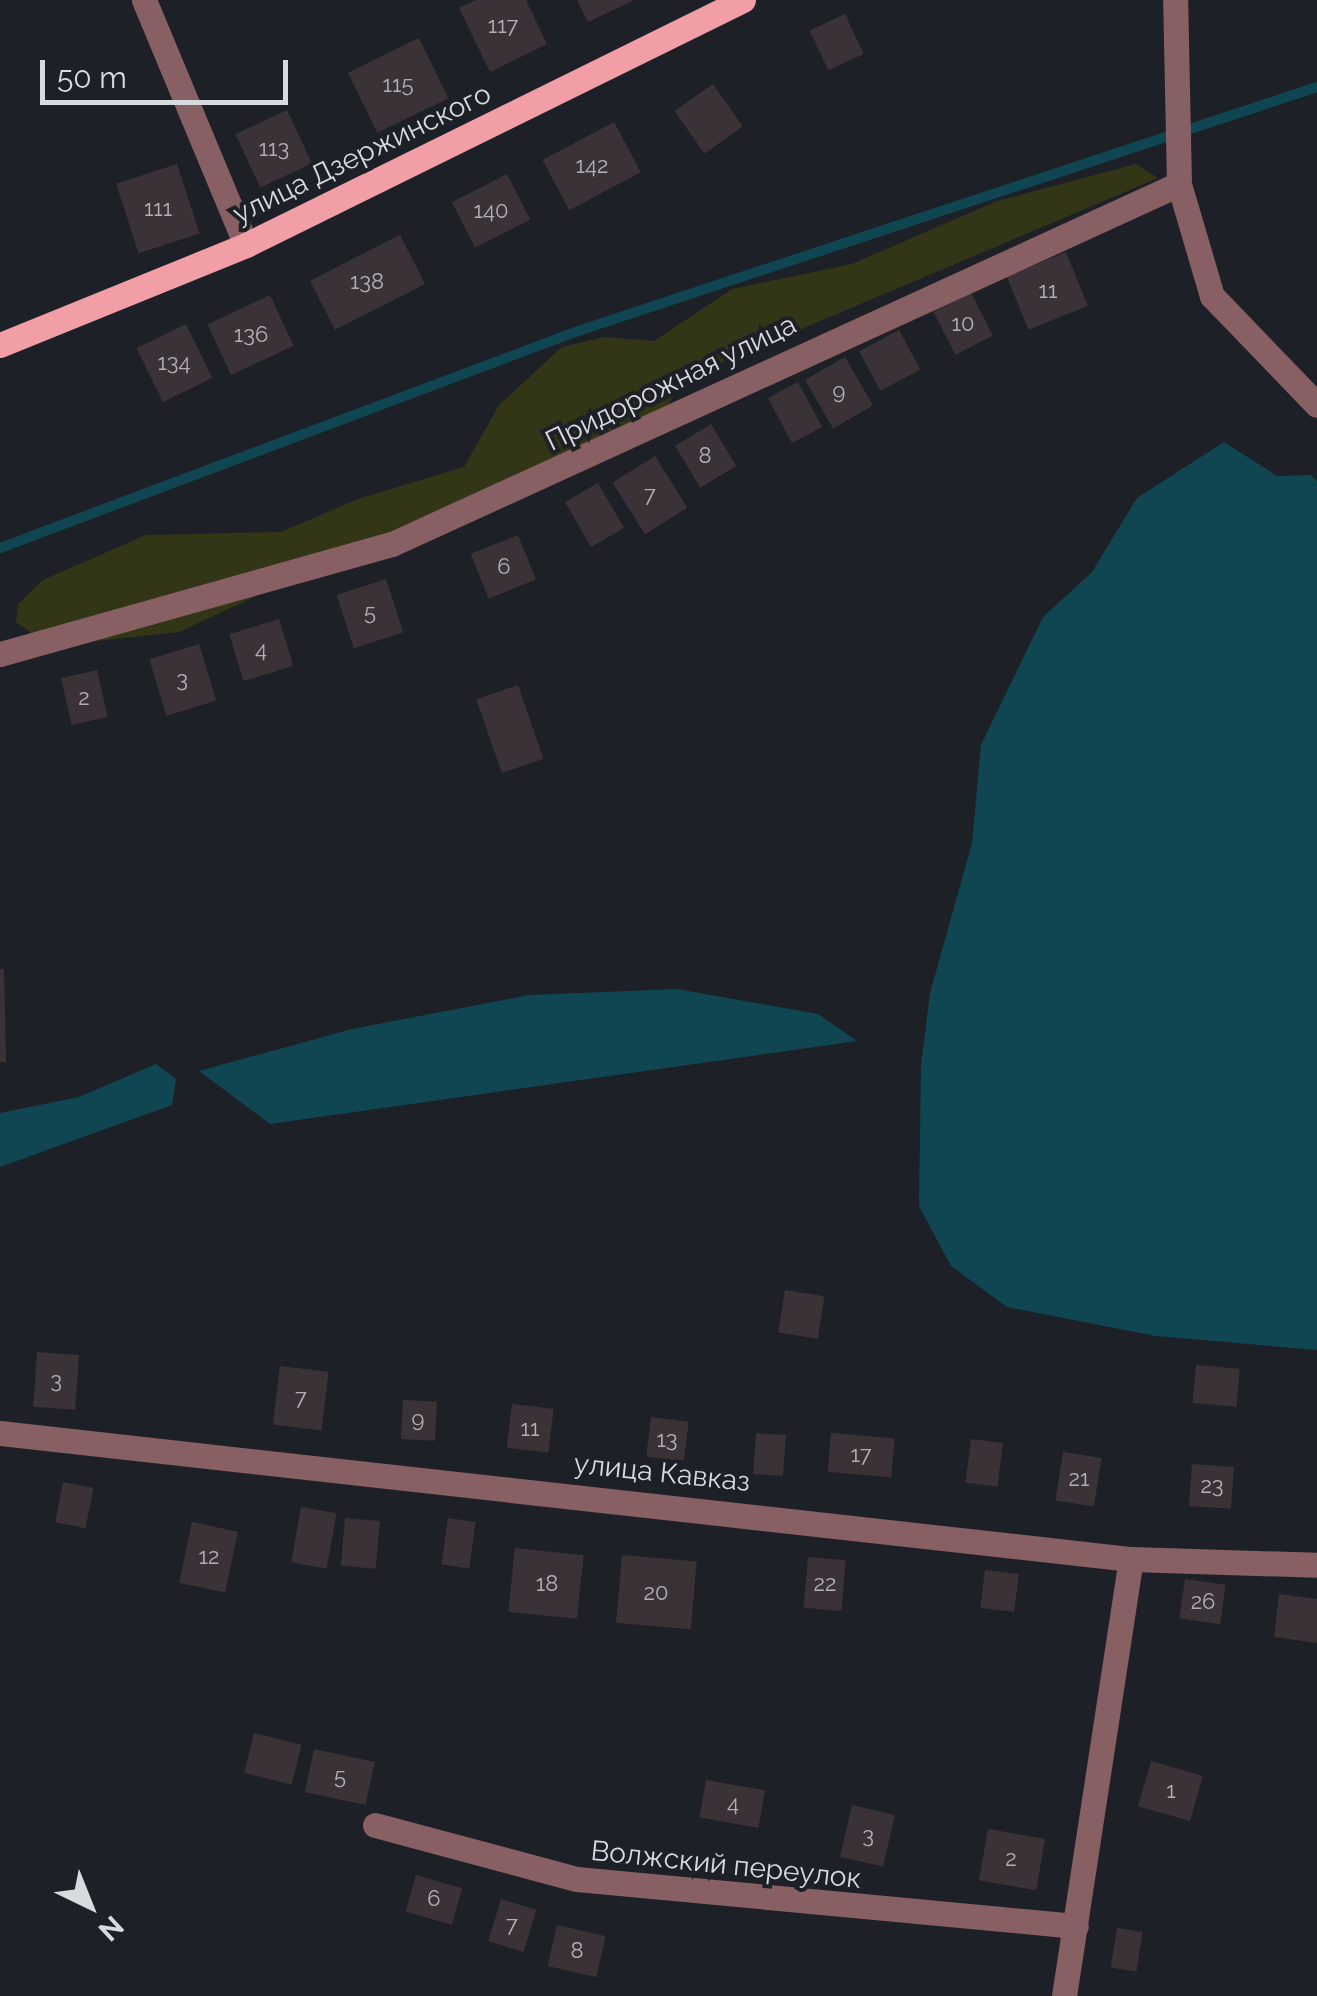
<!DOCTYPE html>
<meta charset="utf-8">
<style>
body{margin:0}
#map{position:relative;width:1317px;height:1996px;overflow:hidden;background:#1d2127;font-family:Raleway,sans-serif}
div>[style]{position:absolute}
.green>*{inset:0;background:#333517}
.water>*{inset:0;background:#0f4651}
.stream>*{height:10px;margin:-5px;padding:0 5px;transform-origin:5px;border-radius:5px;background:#0f4651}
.building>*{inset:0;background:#3b3237;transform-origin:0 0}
.minor>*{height:25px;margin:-12.5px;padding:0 12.5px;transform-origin:12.5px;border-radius:12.5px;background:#885f63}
.major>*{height:25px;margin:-12.5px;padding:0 12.5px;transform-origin:12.5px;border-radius:12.5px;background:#f19ea7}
span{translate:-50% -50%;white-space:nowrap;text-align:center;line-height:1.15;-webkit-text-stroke:8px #1d2127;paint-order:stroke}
.number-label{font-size:22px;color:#b0b0b5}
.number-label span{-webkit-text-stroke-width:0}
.street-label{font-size:28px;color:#d7dadf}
.north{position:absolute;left:40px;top:1856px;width:100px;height:100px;-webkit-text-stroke:8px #1d2127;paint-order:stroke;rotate:137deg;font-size:28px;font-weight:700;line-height:40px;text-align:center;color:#d7dadf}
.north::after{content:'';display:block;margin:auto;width:35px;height:45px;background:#d7dadf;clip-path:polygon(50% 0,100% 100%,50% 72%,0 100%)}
.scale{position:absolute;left:40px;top:60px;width:248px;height:45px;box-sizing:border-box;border:5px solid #d7dadf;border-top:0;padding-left:12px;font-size:30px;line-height:35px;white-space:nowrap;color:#d7dadf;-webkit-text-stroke:8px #1d2127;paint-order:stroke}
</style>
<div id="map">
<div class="green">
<div style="clip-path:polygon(1136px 164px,1158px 178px,681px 380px,654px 435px,384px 537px,179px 632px,70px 644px,41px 640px,16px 622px,18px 604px,43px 580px,146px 535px,281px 532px,358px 499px,464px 467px,499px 405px,562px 347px,604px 337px,654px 341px,732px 289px,852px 264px,997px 201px)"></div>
</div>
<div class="water">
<div style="clip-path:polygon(1224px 442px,1277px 476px,1311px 475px,1317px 481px,1317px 1350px,1156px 1336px,1007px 1307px,951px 1266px,919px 1206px,921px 1065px,930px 993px,972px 843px,981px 745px,1043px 617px,1092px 572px,1137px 498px)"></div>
<div style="clip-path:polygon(677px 989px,818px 1014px,857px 1041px,270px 1124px,199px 1071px,352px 1029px,529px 995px)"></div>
<div style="clip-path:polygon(156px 1064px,176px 1079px,172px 1105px,0 1167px,0 1113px,79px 1097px)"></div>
</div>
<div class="stream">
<div style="left:0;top:548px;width:617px;rotate:-20.58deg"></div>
<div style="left:578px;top:331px;width:778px;rotate:-18.27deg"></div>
</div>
<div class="building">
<div style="clip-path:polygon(476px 0,526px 0,547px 44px,490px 72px,459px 8px)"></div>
<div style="clip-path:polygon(577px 0,634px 0,588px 22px)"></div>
<div style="left:845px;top:14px;width:44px;height:39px;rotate:65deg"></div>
<div style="left:419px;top:38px;width:67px;height:79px;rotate:64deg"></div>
<div style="left:713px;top:84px;width:52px;height:47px;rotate:55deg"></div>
<div style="left:287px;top:110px;width:59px;height:57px;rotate:65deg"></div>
<div style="left:614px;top:122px;width:57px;height:81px;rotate:62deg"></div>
<div style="left:177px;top:164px;width:73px;height:64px;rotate:72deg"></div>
<div style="left:507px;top:174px;width:51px;height:62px;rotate:63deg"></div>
<div style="left:400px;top:235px;width:55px;height:101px;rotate:63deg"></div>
<div style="left:1066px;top:252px;width:58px;height:64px;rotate:68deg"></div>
<div style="left:971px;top:293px;width:48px;height:42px;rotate:63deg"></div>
<div style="left:270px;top:295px;width:56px;height:69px;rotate:65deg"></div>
<div style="left:186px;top:324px;width:60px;height:55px;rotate:64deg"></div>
<div style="left:899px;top:330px;width:45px;height:45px;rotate:62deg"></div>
<div style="left:845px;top:357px;width:56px;height:46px;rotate:60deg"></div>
<div style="left:798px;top:382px;width:51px;height:34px;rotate:62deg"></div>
<div style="left:711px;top:424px;width:49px;height:42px;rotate:59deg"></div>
<div style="left:655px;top:456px;width:61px;height:50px;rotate:58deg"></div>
<div style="left:598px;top:483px;width:52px;height:38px;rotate:60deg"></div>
<div style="left:518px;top:535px;width:48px;height:51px;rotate:68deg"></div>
<div style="left:386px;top:579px;width:56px;height:52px;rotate:72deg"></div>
<div style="left:279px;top:619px;width:49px;height:52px;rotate:73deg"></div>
<div style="left:199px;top:644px;width:59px;height:52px;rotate:73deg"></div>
<div style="left:97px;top:670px;width:48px;height:37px;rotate:77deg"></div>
<div style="left:518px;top:685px;width:78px;height:44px;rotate:71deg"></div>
<div style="clip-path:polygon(0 969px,4px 969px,6px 1062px,0 1062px)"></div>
<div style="left:785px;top:1290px;width:40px;height:43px;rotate:9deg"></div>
<div style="left:37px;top:1352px;width:42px;height:55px;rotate:4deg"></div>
<div style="left:1196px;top:1365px;width:44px;height:38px;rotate:5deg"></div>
<div style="left:280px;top:1366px;width:49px;height:59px;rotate:7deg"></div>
<div style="left:403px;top:1400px;width:34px;height:39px;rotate:3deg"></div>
<div style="left:512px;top:1404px;width:42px;height:44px;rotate:7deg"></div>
<div style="left:651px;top:1417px;width:38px;height:40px;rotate:7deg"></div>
<div style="left:756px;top:1433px;width:30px;height:41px;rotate:4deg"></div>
<div style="left:831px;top:1433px;width:64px;height:39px;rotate:5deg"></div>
<div style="left:971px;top:1439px;width:32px;height:44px;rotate:7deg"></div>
<div style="left:1063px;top:1452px;width:39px;height:49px;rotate:9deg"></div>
<div style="left:1192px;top:1464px;width:42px;height:42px;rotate:4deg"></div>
<div style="left:63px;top:1482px;width:31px;height:41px;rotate:11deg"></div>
<div style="left:301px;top:1507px;width:36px;height:56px;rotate:10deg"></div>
<div style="left:345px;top:1518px;width:35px;height:48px;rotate:5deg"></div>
<div style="left:448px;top:1518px;width:28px;height:47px;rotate:8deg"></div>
<div style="left:192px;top:1522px;width:47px;height:62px;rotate:12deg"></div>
<div style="left:515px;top:1548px;width:69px;height:64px;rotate:6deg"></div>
<div style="left:622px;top:1555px;width:75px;height:68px;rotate:5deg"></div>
<div style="left:808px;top:1557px;width:38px;height:51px;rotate:5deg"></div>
<div style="left:985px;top:1570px;width:34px;height:38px;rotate:7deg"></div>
<div style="left:1185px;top:1579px;width:41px;height:40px;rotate:8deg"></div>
<div style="clip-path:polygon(1279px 1594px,1317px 1599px,1317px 1643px,1274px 1637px)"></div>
<div style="left:254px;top:1733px;width:49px;height:41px;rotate:14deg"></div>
<div style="left:314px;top:1749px;width:62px;height:44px;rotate:12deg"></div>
<div style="left:1151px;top:1761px;width:54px;height:47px;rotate:16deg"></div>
<div style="left:706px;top:1780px;width:60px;height:38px;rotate:10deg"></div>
<div style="left:852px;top:1805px;width:44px;height:53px;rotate:13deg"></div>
<div style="left:988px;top:1829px;width:58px;height:52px;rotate:10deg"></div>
<div style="left:416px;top:1875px;width:48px;height:38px;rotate:16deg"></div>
<div style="left:501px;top:1899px;width:37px;height:44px;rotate:17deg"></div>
<div style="left:557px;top:1925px;width:50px;height:42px;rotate:13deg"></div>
<div style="left:1117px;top:1928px;width:26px;height:40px;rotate:9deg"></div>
</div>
<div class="minor">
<div style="left:144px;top:0;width:265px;rotate:67.4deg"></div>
<div style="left:1179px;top:184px;width:117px;rotate:73.6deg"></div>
<div style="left:1212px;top:296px;width:151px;rotate:46.1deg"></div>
<div style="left:0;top:654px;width:407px;rotate:-15.7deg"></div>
<div style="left:392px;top:544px;width:865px;rotate:-24.58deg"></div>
<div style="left:1179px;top:184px;width:184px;rotate:-91.2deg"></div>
<div style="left:0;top:1433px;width:1138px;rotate:6.36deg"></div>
<div style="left:1131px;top:1559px;width:186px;rotate:1.8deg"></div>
<div style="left:375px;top:1825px;width:209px;rotate:15deg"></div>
<div style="left:577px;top:1879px;width:501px;rotate:5.38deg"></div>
<div style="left:1064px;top:1996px;width:442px;rotate:-81.3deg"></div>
</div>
<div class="major">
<div style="left:0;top:345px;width:266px;rotate:-22.1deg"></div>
<div style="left:246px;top:245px;width:554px;rotate:-26.24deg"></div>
</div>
<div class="number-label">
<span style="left:503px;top:26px">117</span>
<span style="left:398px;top:85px">115</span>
<span style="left:274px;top:149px">113</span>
<span style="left:592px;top:166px">142</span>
<span style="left:158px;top:209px">111</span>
<span style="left:491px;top:211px">140</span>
<span style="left:367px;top:282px">138</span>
<span style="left:1048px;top:291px">11</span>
<span style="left:963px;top:324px">10</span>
<span style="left:251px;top:335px">136</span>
<span style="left:174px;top:363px">134</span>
<span style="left:839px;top:392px">9</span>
<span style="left:705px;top:456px">8</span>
<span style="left:650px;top:495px">7</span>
<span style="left:504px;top:567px">6</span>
<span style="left:370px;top:613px">5</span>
<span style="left:261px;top:650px">4</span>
<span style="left:182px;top:680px">3</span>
<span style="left:84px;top:698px">2</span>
<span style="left:56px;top:1381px">3</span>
<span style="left:301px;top:1398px">7</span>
<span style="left:418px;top:1420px">9</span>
<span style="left:530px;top:1429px">11</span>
<span style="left:667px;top:1440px">13</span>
<span style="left:861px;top:1455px">17</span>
<span style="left:1079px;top:1479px">21</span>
<span style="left:1212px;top:1486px">23</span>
<span style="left:209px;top:1557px">12</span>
<span style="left:547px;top:1584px">18</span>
<span style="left:825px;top:1584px">22</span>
<span style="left:656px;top:1593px">20</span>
<span style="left:1203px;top:1602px">26</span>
<span style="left:340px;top:1777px">5</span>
<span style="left:1171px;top:1791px">1</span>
<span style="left:733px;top:1804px">4</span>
<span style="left:868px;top:1836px">3</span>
<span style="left:1011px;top:1859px">2</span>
<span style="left:434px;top:1899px">6</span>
<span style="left:512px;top:1925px">7</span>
<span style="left:577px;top:1951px">8</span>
</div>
<div class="street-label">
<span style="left:362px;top:154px;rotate:-26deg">улица Дзержинского</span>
<span style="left:671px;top:383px;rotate:-26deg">Придорожная улица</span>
<span style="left:662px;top:1473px;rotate:6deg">улица Кавказ</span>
<span style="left:726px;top:1865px;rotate:6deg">Волжский переулок</span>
</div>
<div class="north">N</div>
<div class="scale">50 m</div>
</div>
